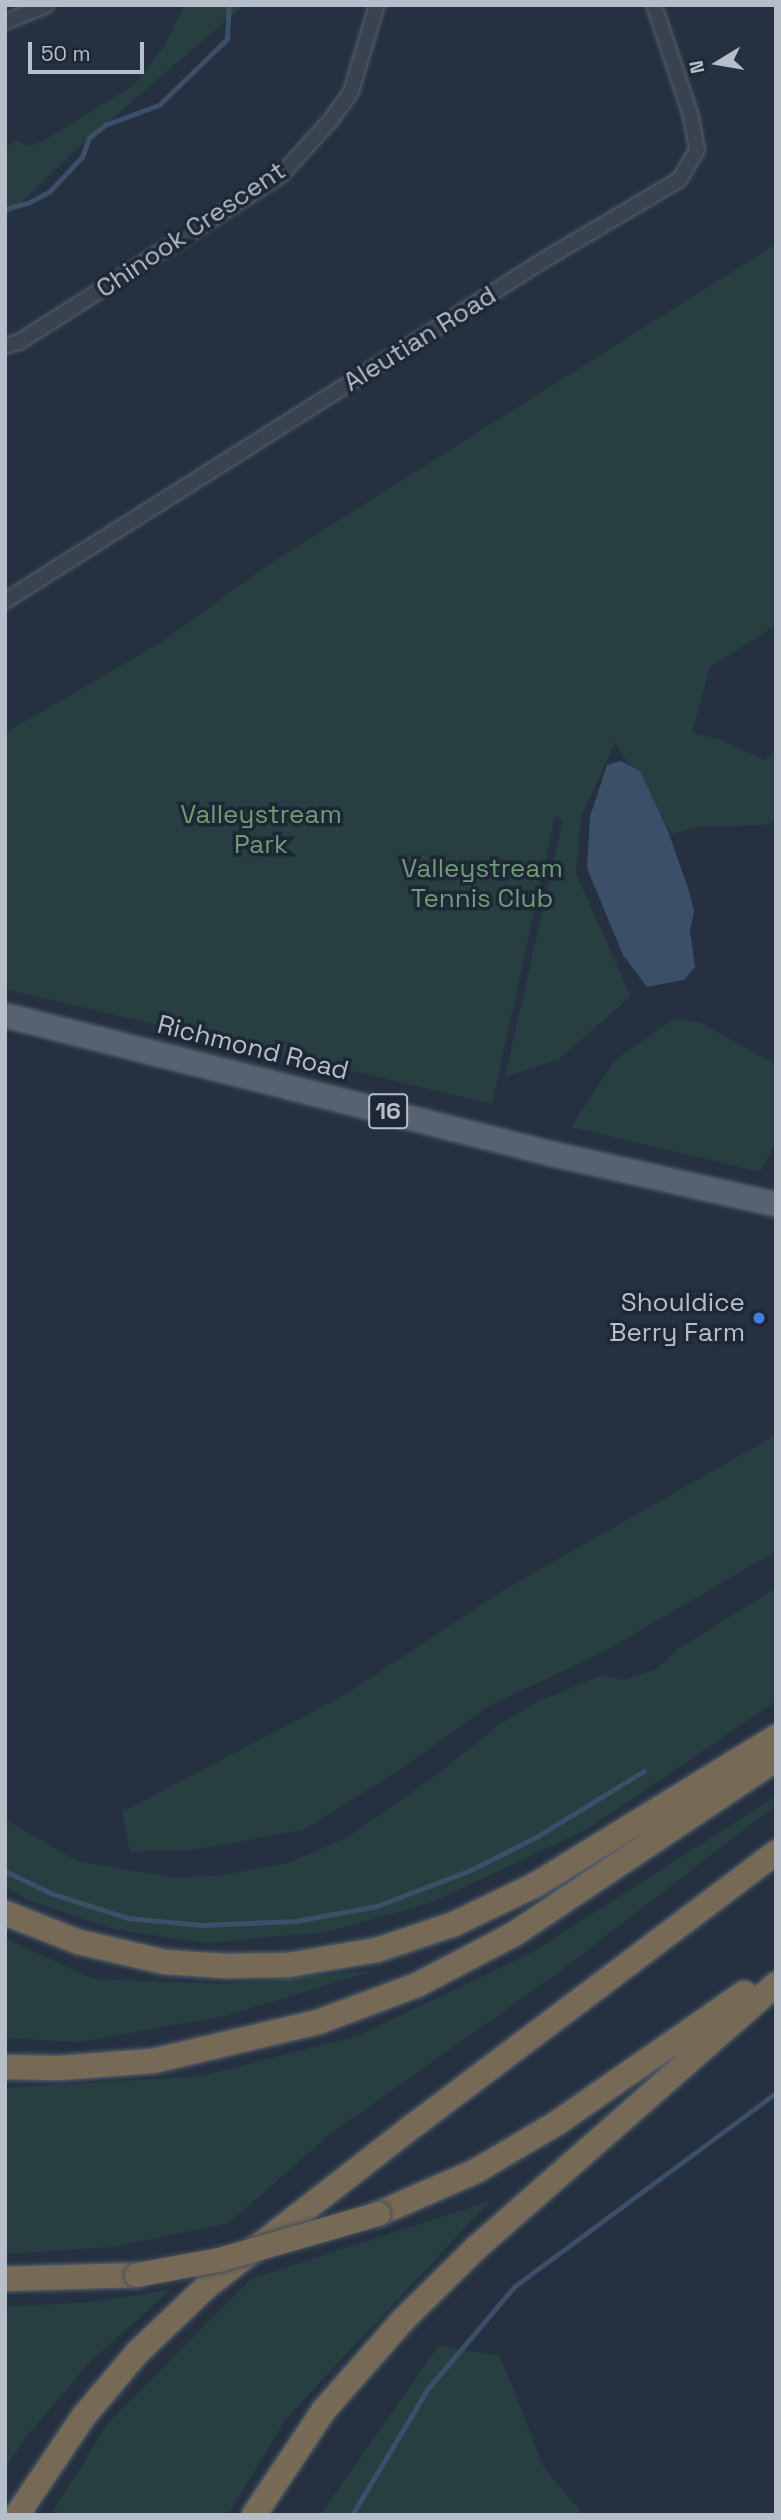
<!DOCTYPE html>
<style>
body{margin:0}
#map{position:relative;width:781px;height:2520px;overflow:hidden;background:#253140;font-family:"Space Grotesk",sans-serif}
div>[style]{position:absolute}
.green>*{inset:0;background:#273f41}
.water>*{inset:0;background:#3b4f69}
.stream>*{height:4.5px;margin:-2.25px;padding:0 2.25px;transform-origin:2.25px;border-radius:2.25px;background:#3b4f69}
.roads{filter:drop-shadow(0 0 2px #57616d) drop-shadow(0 0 2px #57616d)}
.street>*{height:14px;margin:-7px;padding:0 7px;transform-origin:7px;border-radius:7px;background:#394350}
.primary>*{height:23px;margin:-11.5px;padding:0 11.5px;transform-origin:11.5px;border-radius:11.5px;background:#576270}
.highway>*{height:24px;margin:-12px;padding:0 12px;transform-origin:12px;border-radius:12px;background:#766956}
.bridges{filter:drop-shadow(0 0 2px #444e5a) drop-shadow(0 0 2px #444e5a)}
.highway-bridge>*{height:24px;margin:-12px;padding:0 12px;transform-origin:12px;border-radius:12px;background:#766956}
.dots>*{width:19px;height:19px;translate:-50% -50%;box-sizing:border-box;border:4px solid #1e2835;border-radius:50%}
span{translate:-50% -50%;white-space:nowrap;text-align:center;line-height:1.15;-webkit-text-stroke:7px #1e2835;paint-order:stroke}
.shield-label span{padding:2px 5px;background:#1e2835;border:2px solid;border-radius:5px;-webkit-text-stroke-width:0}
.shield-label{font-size:24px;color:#b6beca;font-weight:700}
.street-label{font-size:26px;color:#b6beca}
.park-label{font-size:26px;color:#6d9c77}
.poi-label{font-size:26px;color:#b6beca}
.right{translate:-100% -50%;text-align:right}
.frame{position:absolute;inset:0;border:7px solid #b6beca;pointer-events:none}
.north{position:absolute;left:683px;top:28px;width:70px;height:70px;-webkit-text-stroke:5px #1e2835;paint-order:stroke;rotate:259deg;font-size:19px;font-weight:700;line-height:28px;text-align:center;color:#b6beca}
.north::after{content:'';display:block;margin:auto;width:24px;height:32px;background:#b6beca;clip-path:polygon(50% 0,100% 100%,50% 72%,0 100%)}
.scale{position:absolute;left:28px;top:42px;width:116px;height:32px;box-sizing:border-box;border:4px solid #b6beca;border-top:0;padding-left:9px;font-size:21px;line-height:24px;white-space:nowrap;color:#b6beca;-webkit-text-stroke:5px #1e2835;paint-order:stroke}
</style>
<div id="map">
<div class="green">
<div style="clip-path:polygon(184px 5px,244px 5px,71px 154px,5px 219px,5px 148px,15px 140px,29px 146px,43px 141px,134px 85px,165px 45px)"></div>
<div style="clip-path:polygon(776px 244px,776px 625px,710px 667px,692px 733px,719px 739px,764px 760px,776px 752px,776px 818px,765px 825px,698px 827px,672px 834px,615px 742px,581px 818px,576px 874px,631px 996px,559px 1059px,505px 1077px,563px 820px,555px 816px,492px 1104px,5px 989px,5px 733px,160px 643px,268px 565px)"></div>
<div style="clip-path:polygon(674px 1019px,700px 1022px,776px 1065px,776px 1142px,760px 1172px,571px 1127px,615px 1060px)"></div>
<div style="clip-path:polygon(776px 1435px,776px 1551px,607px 1650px,489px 1706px,398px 1771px,303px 1830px,192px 1850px,130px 1852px,122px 1812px,343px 1696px,502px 1591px)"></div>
<div style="clip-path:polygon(776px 1588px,776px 1701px,589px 1828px,433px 1902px,327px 1932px,205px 1943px,113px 1929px,28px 1900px,5px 1887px,5px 1819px,77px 1861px,172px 1877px,218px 1876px,288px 1863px,348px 1837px,439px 1773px,499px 1725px,535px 1703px,602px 1675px,624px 1680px,657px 1669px,678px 1649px)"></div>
<div style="clip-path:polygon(776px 1796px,776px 1805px,559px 1972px,329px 2135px,229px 2223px,113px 2247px,5px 2254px,5px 2088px,202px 2076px,357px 2036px,533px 1952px)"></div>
<div style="clip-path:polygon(5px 1938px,93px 1979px,225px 1984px,376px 1970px,225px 2016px,79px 2042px,5px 2038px)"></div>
<div style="clip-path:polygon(490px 2201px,285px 2420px,228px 2515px,51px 2515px,108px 2423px,251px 2279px)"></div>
<div style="clip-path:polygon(170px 2290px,88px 2364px,27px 2436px,5px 2469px,5px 2307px,92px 2302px)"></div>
<div style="clip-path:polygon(439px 2345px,500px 2356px,544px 2468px,584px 2515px,320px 2515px)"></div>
</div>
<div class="water">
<div style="clip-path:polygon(621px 761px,640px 771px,668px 831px,689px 891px,694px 911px,690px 931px,695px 967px,684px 980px,647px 987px,623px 955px,587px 868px,590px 817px,607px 765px)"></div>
</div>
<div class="stream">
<div style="left:5px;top:209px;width:24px;rotate:-15deg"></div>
<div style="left:28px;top:203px;width:24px;rotate:-28deg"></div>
<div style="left:49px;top:192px;width:48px;rotate:-46.7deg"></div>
<div style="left:82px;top:157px;width:20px;rotate:-70deg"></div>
<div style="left:89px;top:138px;width:21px;rotate:-39deg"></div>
<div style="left:105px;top:125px;width:58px;rotate:-20.3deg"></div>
<div style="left:159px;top:105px;width:95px;rotate:-44.1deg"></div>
<div style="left:227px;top:39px;width:34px;rotate:-87deg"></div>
<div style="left:5px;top:1871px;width:53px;rotate:25.6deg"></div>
<div style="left:53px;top:1894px;width:79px;rotate:17.7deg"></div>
<div style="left:128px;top:1918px;width:74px;rotate:5.4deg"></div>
<div style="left:202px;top:1925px;width:94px;rotate:-2.4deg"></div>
<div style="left:296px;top:1921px;width:82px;rotate:-10.5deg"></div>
<div style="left:377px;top:1906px;width:101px;rotate:-21deg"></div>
<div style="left:471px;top:1870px;width:75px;rotate:-26.9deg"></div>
<div style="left:538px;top:1836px;width:124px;rotate:-31.5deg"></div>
<div style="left:352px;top:2515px;width:146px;rotate:-59deg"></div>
<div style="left:427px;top:2390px;width:136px;rotate:-49.8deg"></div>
<div style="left:515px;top:2286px;width:325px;rotate:-36.5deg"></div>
</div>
<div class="roads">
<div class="street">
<div style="left:5px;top:22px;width:45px;rotate:-22deg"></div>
<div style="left:5px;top:346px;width:15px;rotate:-16deg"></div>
<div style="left:19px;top:342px;width:311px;rotate:-32.5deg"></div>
<div style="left:281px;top:175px;width:73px;rotate:-47.8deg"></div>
<div style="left:330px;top:121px;width:36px;rotate:-54deg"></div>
<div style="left:351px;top:92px;width:91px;rotate:-73.4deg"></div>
<div style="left:5px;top:601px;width:638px;rotate:-32.32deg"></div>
<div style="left:544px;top:260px;width:157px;rotate:-30.7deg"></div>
<div style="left:679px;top:180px;width:35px;rotate:-59deg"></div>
<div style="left:697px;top:150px;width:35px;rotate:-100deg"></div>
<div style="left:691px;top:116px;width:117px;rotate:-108.4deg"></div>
</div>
<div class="primary">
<div style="left:5px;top:1015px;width:562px;rotate:14.21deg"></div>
<div style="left:550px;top:1153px;width:232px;rotate:12.7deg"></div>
</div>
<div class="highway">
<div style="left:5px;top:1913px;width:79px;rotate:21.4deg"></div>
<div style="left:79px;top:1942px;width:88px;rotate:13.1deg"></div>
<div style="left:165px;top:1962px;width:60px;rotate:3.8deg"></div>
<div style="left:225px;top:1966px;width:63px;rotate:-0.9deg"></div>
<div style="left:288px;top:1965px;width:90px;rotate:-9.6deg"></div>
<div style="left:377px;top:1950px;width:81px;rotate:-18.7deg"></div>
<div style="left:454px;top:1924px;width:92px;rotate:-25.7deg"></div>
<div style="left:537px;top:1884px;width:281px;rotate:-31.6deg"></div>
<div style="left:5px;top:2067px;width:54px;rotate:1.1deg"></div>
<div style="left:59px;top:2068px;width:94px;rotate:-4.3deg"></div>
<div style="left:153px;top:2061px;width:170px;rotate:-13.3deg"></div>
<div style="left:318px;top:2022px;width:106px;rotate:-20.5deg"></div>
<div style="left:417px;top:1985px;width:110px;rotate:-27.7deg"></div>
<div style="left:514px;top:1934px;width:315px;rotate:-33.7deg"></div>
<div style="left:378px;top:2214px;width:107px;rotate:-23.7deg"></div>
<div style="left:476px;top:2171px;width:94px;rotate:-30.7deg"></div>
<div style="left:557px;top:2123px;width:228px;rotate:-34.8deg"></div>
<div style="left:5px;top:2279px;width:132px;rotate:-1.7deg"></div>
<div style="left:17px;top:2515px;width:118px;rotate:-56deg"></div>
<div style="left:83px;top:2417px;width:84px;rotate:-49.8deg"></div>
<div style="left:137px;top:2353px;width:95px;rotate:-43.7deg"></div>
<div style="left:206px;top:2287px;width:267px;rotate:-37.9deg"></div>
<div style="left:417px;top:2123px;width:450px;rotate:-37deg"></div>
<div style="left:254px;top:2515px;width:126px;rotate:-56.3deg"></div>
<div style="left:324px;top:2410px;width:120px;rotate:-48.7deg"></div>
<div style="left:403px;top:2320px;width:103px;rotate:-44.6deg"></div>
<div style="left:476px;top:2248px;width:400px;rotate:-41.3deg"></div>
</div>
</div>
<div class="bridges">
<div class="highway-bridge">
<div style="left:137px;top:2275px;width:83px;rotate:-10.4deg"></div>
<div style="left:219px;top:2260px;width:166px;rotate:-16.1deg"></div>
</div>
</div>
<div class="dots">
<div style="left:759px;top:1318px;background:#3f7fe0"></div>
</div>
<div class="shield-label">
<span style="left:388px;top:1111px">16</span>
</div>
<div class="street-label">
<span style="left:191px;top:230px;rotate:-34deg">Chinook Crescent</span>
<span style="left:420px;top:339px;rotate:-32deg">Aleutian Road</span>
<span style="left:253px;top:1048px;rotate:14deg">Richmond Road</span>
</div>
<div class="park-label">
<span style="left:261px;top:830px">Valleystream<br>Park</span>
<span style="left:482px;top:884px">Valleystream<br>Tennis Club</span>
</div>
<div class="poi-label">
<span class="right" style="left:745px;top:1318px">Shouldice<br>Berry Farm</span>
</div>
<div class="frame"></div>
<div class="north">N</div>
<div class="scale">50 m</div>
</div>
